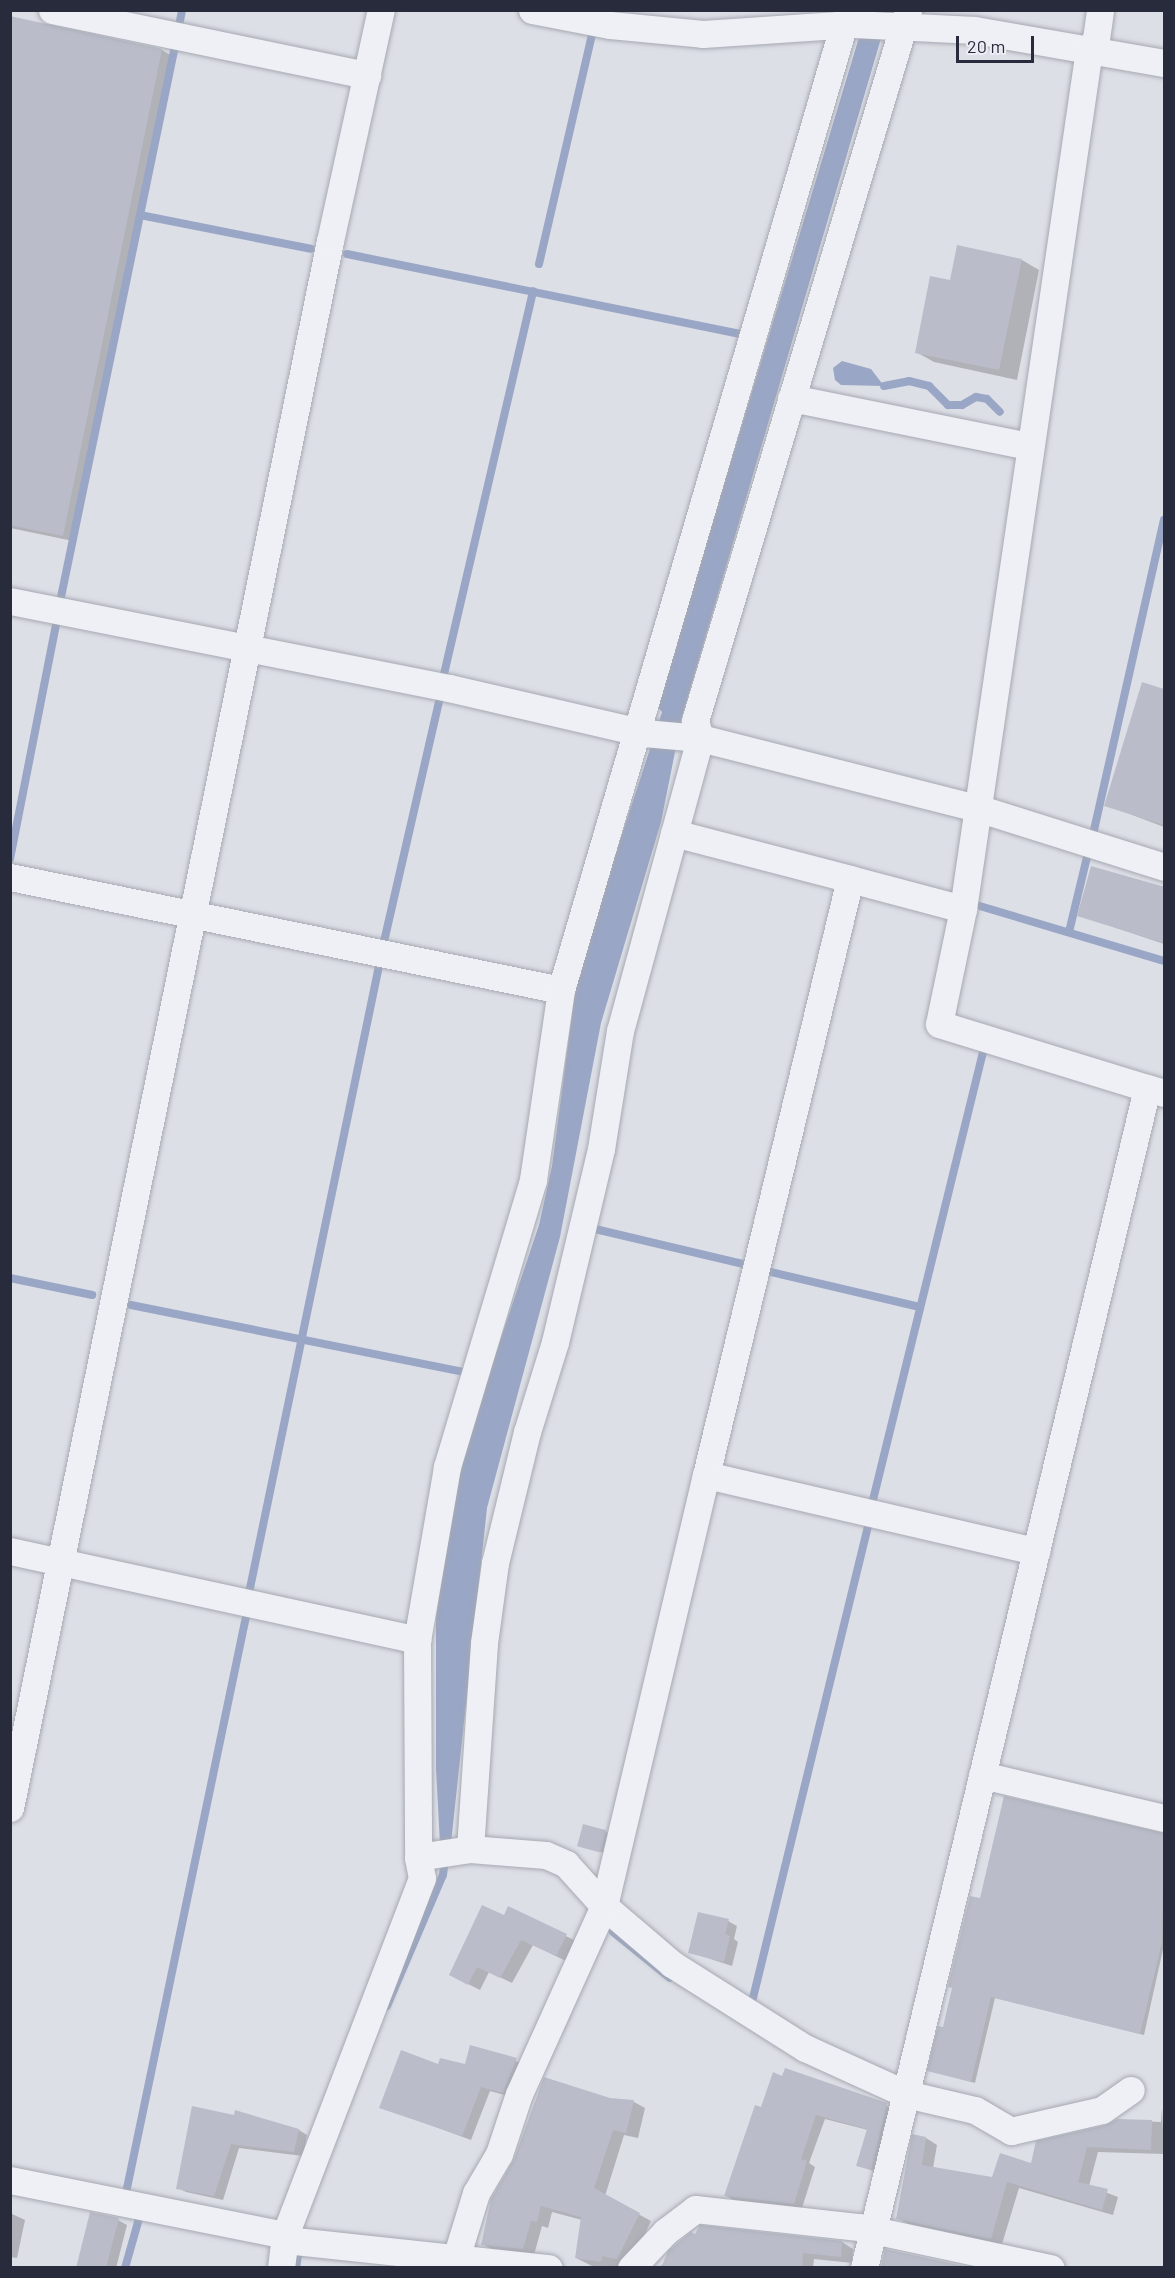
<!DOCTYPE html>
<style>
body{margin:0}
#map{position:relative;width:1175px;height:2278px;overflow:hidden;background:#dddfe6;font-family:Barlow,sans-serif}
div>[style]{position:absolute}
.water>*{inset:0;background:#99a6c5}
.shadow>*{inset:0;background:#0003}
.stream>*{height:8px;margin:-4px;padding:0 4px;transform-origin:4px;border-radius:4px;background:#99a6c5}
.building>*{inset:0;background:#babdc9;transform-origin:0 0}
.roads{filter:drop-shadow(0 0 2px #a6a9b3) drop-shadow(0 0 2px #a6a9b3)}
.minor>*{height:27px;margin:-13.5px;padding:0 13.5px;transform-origin:13.5px;border-radius:13.5px;background:#eff0f5}
span{translate:-50% -50%;white-space:nowrap;text-align:center;line-height:1.15;-webkit-text-stroke:4.5px #eceef4;paint-order:stroke}
.frame{position:absolute;inset:0;border:12px solid #272b3c;pointer-events:none}
.scale{position:absolute;left:956px;top:36px;width:78px;height:27px;box-sizing:border-box;border:3px solid #272b3c;border-top:0;padding-left:8px;font-size:18px;line-height:21px;white-space:nowrap;color:#272b3c;-webkit-text-stroke:4px #eceef4;paint-order:stroke}
</style>
<div id="map">
<div class="water">
<div style="clip-path:polygon(867px 11px,889px 11px,682px 717px,661px 822px,601px 1023px,560px 1237px,487px 1508px,449px 1862px,441px 1863px,436px 1769px,436px 1618px,459px 1463px,539px 1225px,552px 1166px,578px 969px,662px 712px,657px 706px)"></div>
<div style="clip-path:polygon(842px 361px,871px 369px,884px 386px,841px 385px,835px 380px,833px 368px)"></div>
</div>
<div class="shadow">
<div style="clip-path:polygon(10px 17px,162px 50px,172px 56px,73px 541px,10px 528px)"></div>
<div style="clip-path:polygon(1022px 260px,1039px 270px,1017px 380px,934px 362px,916px 352px,951px 282px)"></div>
<div style="clip-path:polygon(1143px 684px,1164px 691px,1164px 827px,1106px 805px)"></div>
<div style="clip-path:polygon(1092px 867px,1164px 887px,1164px 944px,1078px 915px)"></div>
<div style="clip-path:polygon(605px 1831px,609px 1834px,605px 1853px,583px 1847px)"></div>
<div style="clip-path:polygon(1160px 1835px,1164px 1835px,1164px 1945px,1144px 2035px,995px 1998px,975px 2083px,929px 2070px,944px 2029px)"></div>
<div style="clip-path:polygon(509px 1908px,578px 1942px,568px 1962px,533px 1945px,512px 1983px,489px 1972px,480px 1990px,462px 1981px)"></div>
<div style="clip-path:polygon(728px 1921px,737px 1926px,734px 1939px,738px 1942px,732px 1966px,689px 1952px)"></div>
<div style="clip-path:polygon(471px 2047px,525px 2064px,512px 2097px,490px 2091px,471px 2140px,381px 2107px,439px 2066px,466px 2066px)"></div>
<div style="clip-path:polygon(786px 2070px,895px 2109px,880px 2174px,858px 2165px,868px 2130px,825px 2119px,809px 2163px,815px 2167px,802px 2208px,734px 2200px,726px 2196px,762px 2109px)"></div>
<div style="clip-path:polygon(610px 2099px,634px 2102px,645px 2108px,638px 2138px,624px 2135px,605px 2196px,651px 2221px,629px 2268px,596px 2268px,576px 2258px,582px 2220px,552px 2212px,548px 2228px,542px 2226px,534px 2255px,494px 2251px,483px 2244px)"></div>
<div style="clip-path:polygon(193px 2108px,299px 2130px,307px 2135px,303px 2156px,239px 2148px,223px 2200px,186px 2192px,178px 2188px)"></div>
<div style="clip-path:polygon(1162px 2108px,1164px 2154px,1098px 2152px,1089px 2186px,1118px 2197px,1113px 2215px,1019px 2188px,1002px 2244px,909px 2224px,897px 2218px,926px 2138px,937px 2145px,933px 2168px,993px 2179px,1032px 2165px,1118px 2120px,1161px 2122px)"></div>
<div style="clip-path:polygon(10px 2213px,25px 2220px,17px 2258px,10px 2257px)"></div>
<div style="clip-path:polygon(118px 2220px,127px 2225px,116px 2268px,78px 2268px)"></div>
<div style="clip-path:polygon(700px 2227px,842px 2242px,853px 2249px,852px 2263px,814px 2259px,813px 2268px,658px 2268px,696px 2236px)"></div>
</div>
<div class="stream">
<div style="left:179px;top:26px;width:16px;rotate:-79deg"></div>
<div style="left:140px;top:215px;width:174px;rotate:11.2deg"></div>
<div style="left:347px;top:254px;width:400px;rotate:11.5deg"></div>
<div style="left:539px;top:264px;width:236px;rotate:-77deg"></div>
<div style="left:884px;top:386px;width:25px;rotate:-11deg"></div>
<div style="left:909px;top:381px;width:21px;rotate:14deg"></div>
<div style="left:929px;top:386px;width:27px;rotate:45deg"></div>
<div style="left:948px;top:405px;width:14px"></div>
<div style="left:962px;top:405px;width:16px;rotate:-30deg"></div>
<div style="left:976px;top:397px;width:11px;rotate:10deg"></div>
<div style="left:987px;top:399px;width:18px;rotate:45deg"></div>
<div style="left:61px;top:597px;width:563px;rotate:-78.31deg"></div>
<div style="left:444px;top:674px;width:393px;rotate:-76.9deg"></div>
<div style="left:1094px;top:830px;width:318px;rotate:-77.3deg"></div>
<div style="left:10px;top:859px;width:238px;rotate:-78.9deg"></div>
<div style="left:973px;top:904px;width:199px;rotate:16.6deg"></div>
<div style="left:1069px;top:932px;width:77px;rotate:-76.5deg"></div>
<div style="left:383px;top:946px;width:250px;rotate:-77.1deg"></div>
<div style="left:595px;top:1229px;width:156px;rotate:13.3deg"></div>
<div style="left:762px;top:1270px;width:162px;rotate:13.2deg"></div>
<div style="left:10px;top:1278px;width:84px;rotate:11.7deg"></div>
<div style="left:131px;top:1305px;width:340px;rotate:11.4deg"></div>
<div style="left:872px;top:1504px;width:473px;rotate:-76.2deg"></div>
<div style="left:249px;top:1593px;width:640px;rotate:-78.29deg"></div>
<div style="left:613px;top:1932px;width:73px;rotate:38.9deg"></div>
<div style="left:753px;top:1998px;width:491px;rotate:-76.3deg"></div>
<div style="left:387px;top:2006px;width:142px;rotate:-66.9deg"></div>
<div style="left:443px;top:1875px;width:16px;rotate:-83deg"></div>
<div style="left:126px;top:2193px;width:593px;rotate:-78.24deg"></div>
<div style="left:125px;top:2268px;width:55px;rotate:-74.2deg"></div>
<div style="left:296px;top:2268px;width:19px;rotate:-81deg"></div>
</div>
<div class="building">
<div style="clip-path:polygon(10px 16px,162px 49px,63px 536px,10px 525px)"></div>
<div style="clip-path:polygon(957px 245px,1022px 259px,999px 370px,915px 353px,930px 276px,950px 280px)"></div>
<div style="clip-path:polygon(1142px 682px,1164px 689px,1164px 825px,1104px 806px)"></div>
<div style="clip-path:polygon(1091px 866px,1164px 887px,1164px 943px,1077px 916px)"></div>
<div style="clip-path:polygon(1004px 1796px,1164px 1833px,1162px 1942px,1140px 2034px,991px 1997px,971px 2082px,927px 2071px,938px 2026px,943px 2027px,952px 1988px,948px 1987px,970px 1896px,980px 1898px)"></div>
<div style="left:583px;top:1824px;width:24px;height:23px;rotate:15deg"></div>
<div style="clip-path:polygon(482px 1905px,504px 1915px,508px 1906px,567px 1934px,556px 1956px,521px 1940px,500px 1978px,477px 1967px,468px 1985px,449px 1975px)"></div>
<div style="clip-path:polygon(698px 1912px,729px 1919px,725px 1934px,730px 1936px,724px 1962px,688px 1953px)"></div>
<div style="clip-path:polygon(470px 2045px,517px 2058px,503px 2093px,481px 2087px,462px 2136px,379px 2108px,401px 2050px,438px 2064px,440px 2058px,465px 2064px)"></div>
<div style="clip-path:polygon(785px 2068px,887px 2103px,871px 2170px,856px 2166px,867px 2129px,816px 2115px,801px 2159px,807px 2161px,794px 2204px,724px 2196px,755px 2105px,761px 2107px,773px 2072px,782px 2076px)"></div>
<div style="clip-path:polygon(544px 2077px,610px 2098px,634px 2100px,626px 2133px,613px 2130px,594px 2188px,640px 2213px,617px 2259px,602px 2256px,601px 2262px,575px 2258px,581px 2217px,541px 2206px,537px 2222px,531px 2221px,523px 2249px,481px 2245px,491px 2199px,514px 2159px)"></div>
<div style="clip-path:polygon(192px 2106px,234px 2115px,235px 2110px,299px 2129px,294px 2152px,231px 2144px,214px 2196px,176px 2189px)"></div>
<div style="clip-path:polygon(1117px 2119px,1152px 2120px,1151px 2150px,1087px 2147px,1078px 2182px,1108px 2189px,1102px 2210px,1007px 2182px,991px 2239px,896px 2219px,912px 2134px,926px 2137px,922px 2165px,992px 2177px,1000px 2153px,1031px 2163px,1036px 2141px,1106px 2125px)"></div>
<div style="clip-path:polygon(90px 2212px,119px 2218px,106px 2268px,76px 2268px)"></div>
<div style="clip-path:polygon(700px 2225px,842px 2241px,841px 2257px,803px 2253px,802px 2268px,661px 2268px,668px 2251px,691px 2232px,695px 2234px)"></div>
<div style="clip-path:polygon(885px 2249px,973px 2268px,881px 2268px)"></div>
</div>
<div class="roads">
<div class="minor">
<div style="left:52px;top:10px;width:322px;rotate:11.7deg"></div>
<div style="left:532px;top:10px;width:79px;rotate:10.9deg"></div>
<div style="left:610px;top:25px;width:93px;rotate:5.5deg"></div>
<div style="left:703px;top:34px;width:150px;rotate:-3.8deg"></div>
<div style="left:853px;top:24px;width:122px;rotate:2.8deg"></div>
<div style="left:975px;top:30px;width:192px;rotate:9.9deg"></div>
<div style="left:791px;top:398px;width:244px;rotate:11.4deg"></div>
<div style="left:10px;top:601px;width:448px;rotate:11.2deg"></div>
<div style="left:449px;top:688px;width:200px;rotate:13deg"></div>
<div style="left:644px;top:733px;width:56px;rotate:5.1deg"></div>
<div style="left:700px;top:738px;width:286px;rotate:14.2deg"></div>
<div style="left:977px;top:808px;width:196px;rotate:17.5deg"></div>
<div style="left:674px;top:833px;width:182px;rotate:14.6deg"></div>
<div style="left:850px;top:879px;width:613px;rotate:103.58deg"></div>
<div style="left:706px;top:1475px;width:339px;rotate:13deg"></div>
<div style="left:10px;top:877px;width:562px;rotate:11.59deg"></div>
<div style="left:561px;top:990px;width:192px;rotate:98.4deg"></div>
<div style="left:533px;top:1180px;width:300px;rotate:106.7deg"></div>
<div style="left:447px;top:1467px;width:176px;rotate:99.8deg"></div>
<div style="left:850px;top:879px;width:117px;rotate:14.9deg"></div>
<div style="left:963px;top:909px;width:868px;rotate:-81.66deg"></div>
<div style="left:1089px;top:50px;width:13px;rotate:-58deg"></div>
<div style="left:1096px;top:39px;width:29px;rotate:-82deg"></div>
<div style="left:963px;top:909px;width:117px;rotate:101.8deg"></div>
<div style="left:939px;top:1024px;width:218px;rotate:17.1deg"></div>
<div style="left:561px;top:990px;width:1021px;rotate:-73.68deg"></div>
<div style="left:10px;top:1551px;width:417px;rotate:12.3deg"></div>
<div style="left:417px;top:1640px;width:217px;rotate:89.7deg"></div>
<div style="left:418px;top:1857px;width:53px;rotate:-8.7deg"></div>
<div style="left:470px;top:1849px;width:76px;rotate:4.5deg"></div>
<div style="left:546px;top:1855px;width:22px;rotate:24deg"></div>
<div style="left:566px;top:1864px;width:57px;rotate:47.9deg"></div>
<div style="left:604px;top:1906px;width:89px;rotate:40.5deg"></div>
<div style="left:672px;top:1964px;width:157px;rotate:32.3deg"></div>
<div style="left:805px;top:2048px;width:111px;rotate:24.5deg"></div>
<div style="left:906px;top:2094px;width:71px;rotate:13.1deg"></div>
<div style="left:975px;top:2110px;width:42px;rotate:30.3deg"></div>
<div style="left:1011px;top:2131px;width:93px;rotate:-13deg"></div>
<div style="left:1102px;top:2110px;width:35px;rotate:-35deg"></div>
<div style="left:982px;top:1775px;width:187px;rotate:13.3deg"></div>
<div style="left:10px;top:1808px;width:1599px;rotate:-78.46deg"></div>
<div style="left:330px;top:241px;width:237px;rotate:-77.6deg"></div>
<div style="left:470px;top:1849px;width:206px;rotate:-86.1deg"></div>
<div style="left:484px;top:1643px;width:81px;rotate:-82.2deg"></div>
<div style="left:495px;top:1563px;width:135px;rotate:-76.3deg"></div>
<div style="left:527px;top:1432px;width:94px;rotate:-72.7deg"></div>
<div style="left:555px;top:1342px;width:198px;rotate:-76.6deg"></div>
<div style="left:601px;top:1149px;width:120px;rotate:-80.9deg"></div>
<div style="left:620px;top:1031px;width:304px;rotate:-74.7deg"></div>
<div style="left:700px;top:738px;width:18px;rotate:-106deg"></div>
<div style="left:695px;top:721px;width:742px;rotate:-73.32deg"></div>
<div style="left:10px;top:2180px;width:280px;rotate:11.3deg"></div>
<div style="left:285px;top:2235px;width:12px;rotate:31deg"></div>
<div style="left:295px;top:2241px;width:255px;rotate:6.1deg"></div>
<div style="left:456px;top:2258px;width:68px;rotate:-72.9deg"></div>
<div style="left:476px;top:2193px;width:45px;rotate:-59.5deg"></div>
<div style="left:499px;top:2154px;width:63px;rotate:-71.6deg"></div>
<div style="left:519px;top:2094px;width:206px;rotate:-65.7deg"></div>
<div style="left:604px;top:1906px;width:443px;rotate:-76.7deg"></div>
<div style="left:281px;top:2268px;width:33px;rotate:-83deg"></div>
<div style="left:285px;top:2235px;width:382px;rotate:-69deg"></div>
<div style="left:422px;top:1878px;width:21px;rotate:-101deg"></div>
<div style="left:631px;top:2268px;width:50px;rotate:-46.6deg"></div>
<div style="left:665px;top:2232px;width:38px;rotate:-37deg"></div>
<div style="left:695px;top:2209px;width:165px;rotate:6.3deg"></div>
<div style="left:859px;top:2227px;width:196px;rotate:12.1deg"></div>
<div style="left:864px;top:2268px;width:1213px;rotate:-76.51deg"></div>
<div style="left:1147px;top:1088px;width:18px;rotate:16deg"></div>
</div>
</div>
<div class="frame"></div>
<div class="scale">20 m</div>
</div>
